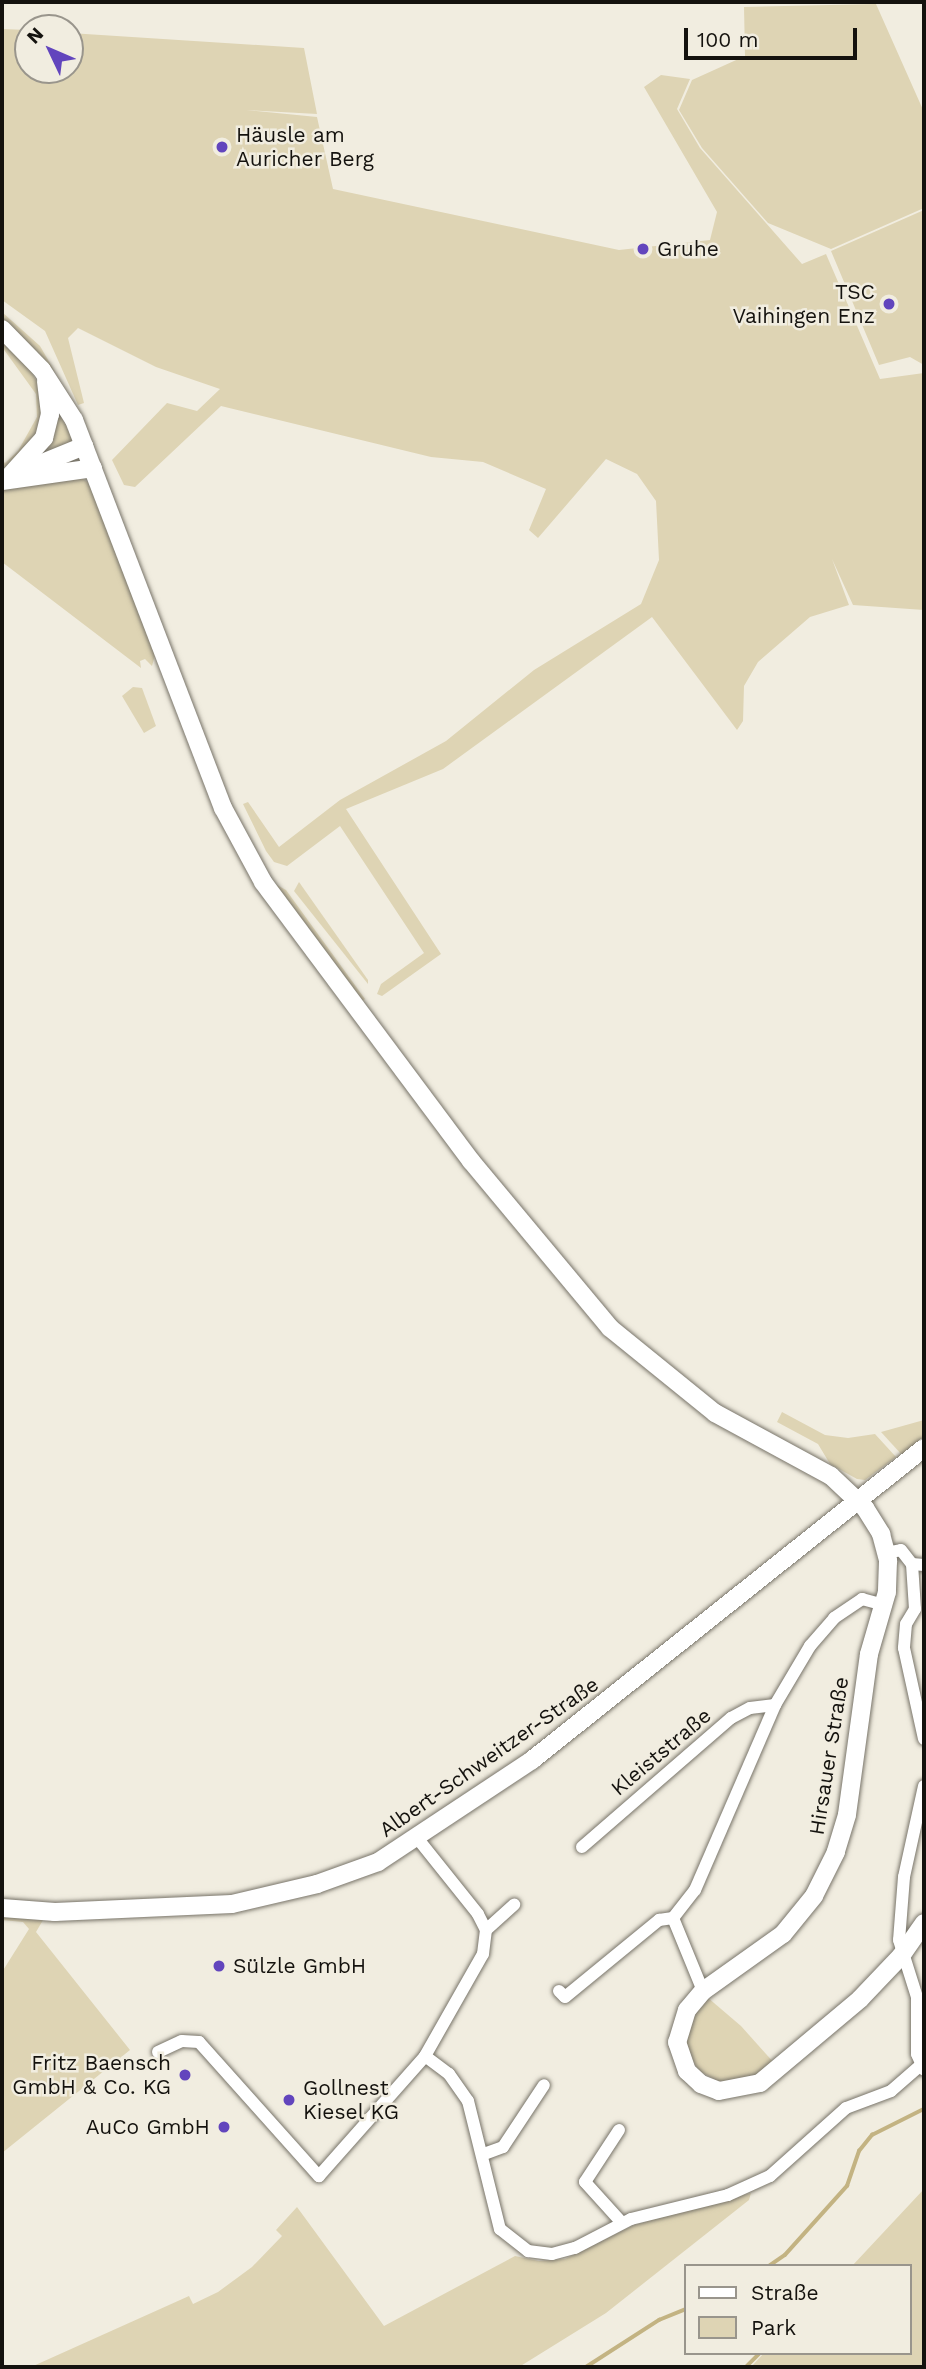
<!DOCTYPE html>
<meta charset="utf-8">
<style>
body{margin:0}
#map{position:relative;width:926px;height:2369px;overflow:hidden;background:#f1ede0;font-family:"Work Sans",sans-serif}
div>[style]{position:absolute}
.green>*{inset:0;background:#ded4b4}
.stream>*{height:3.5px;margin:-1.75px;padding:0 1.75px;transform-origin:1.75px;border-radius:1.75px;background:#c3b382}
.roads{filter:drop-shadow(0 0 2px #787469) drop-shadow(0 0 2px #787469)}
.street>*{height:12px;margin:-6px;padding:0 6px;transform-origin:6px;border-radius:6px;background:#fff}
.secondary>*{height:18px;margin:-9px;padding:0 9px;transform-origin:9px;border-radius:9px;background:#fff}
.dots>*{width:19px;height:19px;translate:-50% -50%;box-sizing:border-box;border:4px solid #f1ede0;border-radius:50%}
span{translate:-50% -50%;white-space:nowrap;text-align:center;line-height:1.15;-webkit-text-stroke:5px #f1ede0;paint-order:stroke}
.poi-label{font-size:21px;color:#14120e}
.left{translate:0 -50%;text-align:left}
.right{translate:-100% -50%;text-align:right}
.street-label{font-size:21px;color:#14120e}
.frame{position:absolute;inset:0;border:4px solid #14120e;pointer-events:none}
.legend{position:absolute;left:684px;top:2264px;width:228px;height:91px;box-sizing:border-box;background:#f1ede0;border:2px solid #99958c;margin:0;padding:9px 12px;list-style:none;font-size:21px;color:#14120e}
.legend li{display:flex;align-items:center;gap:14px;height:35px}
.legend b{width:35px;border:2px solid #99958c}
.north{position:absolute;left:14px;top:14px;width:70px;height:70px;box-sizing:border-box;background:#f1ede0;border:2px solid #99958c;border-radius:50%;rotate:314deg;font-size:19px;font-weight:700;line-height:28px;text-align:center;color:#14120e}
.north::after{content:'';display:block;margin:auto;width:24px;height:32px;background:#6245bd;clip-path:polygon(50% 0,100% 100%,50% 72%,0 100%)}
.scale{position:absolute;left:684px;top:28px;width:173px;height:32px;box-sizing:border-box;border:4px solid #14120e;border-top:0;padding-left:9px;font-size:21px;line-height:24px;white-space:nowrap;color:#14120e;-webkit-text-stroke:5px #f1ede0;paint-order:stroke}
</style>
<div id="map">
<div class="green">
<div style="clip-path:polygon(876px 4px,924px 112px,924px 208px,831px 249px,768px 223px,702px 148px,679px 110px,692px 80px,745px 56px,744px 7px)"></div>
<div style="clip-path:polygon(2px 29px,28px 30px,28px 70px,70px 70px,70px 33px,304px 48px,317px 114px,246px 110px,317px 117px,333px 189px,619px 250px,710px 240px,717px 212px,644px 87px,661px 75px,690px 79px,677px 109px,700px 148px,802px 264px,826px 254px,880px 379px,924px 373px,924px 610px,853px 605px,832px 559px,849px 605px,810px 617px,758px 662px,744px 686px,743px 721px,737px 730px,652px 617px,443px 769px,346px 809px,441px 954px,382px 996px,377px 994px,381px 984px,424px 953px,340px 826px,287px 866px,274px 862px,266px 851px,243px 804px,248px 802px,279px 847px,340px 800px,446px 741px,534px 670px,641px 604px,659px 560px,656px 501px,637px 474px,606px 459px,538px 538px,529px 530px,546px 489px,483px 462px,431px 457px,221px 406px,135px 487px,124px 485px,112px 460px,167px 403px,197px 411px,220px 389px,156px 367px,78px 328px,68px 338px,84px 403px,78px 405px,45px 331px,2px 300px)"></div>
<div style="clip-path:polygon(924px 210px,924px 365px,910px 357px,879px 365px,831px 251px)"></div>
<div style="clip-path:polygon(2px 312px,40px 346px,55px 372px,2px 320px)"></div>
<div style="clip-path:polygon(2px 336px,28px 365px,44px 396px,41px 434px,2px 474px,2px 460px,5px 463px,18px 451px,37px 417px,36px 394px,2px 347px)"></div>
<div style="clip-path:polygon(55px 405px,74px 441px,41px 454px)"></div>
<div style="clip-path:polygon(79px 476px,90px 484px,155px 655px,152px 666px,145px 659px,140px 661px,141px 668px,2px 562px,2px 488px)"></div>
<div style="clip-path:polygon(133px 687px,142px 688px,156px 726px,144px 733px,122px 696px)"></div>
<div style="clip-path:polygon(299px 882px,368px 980px,368px 984px,294px 891px)"></div>
<div style="clip-path:polygon(275px 884px,286px 890px,365px 999px,362px 1001px)"></div>
<div style="clip-path:polygon(782px 1412px,825px 1435px,848px 1438px,875px 1434px,896px 1457px,865px 1480px,857px 1479px,830px 1464px,818px 1444px,777px 1422px)"></div>
<div style="clip-path:polygon(924px 1420px,924px 1439px,902px 1455px,881px 1432px)"></div>
<div style="clip-path:polygon(2px 1911px,46px 1915px,36px 1932px,130px 2050px,2px 2153px,2px 1972px,29px 1929px,23px 1922px,2px 1920px)"></div>
<div style="clip-path:polygon(707px 1997px,741px 2026px,775px 2064px,763px 2074px,719px 2082px,698px 2070px,685px 2045px,690px 2016px)"></div>
<div style="clip-path:polygon(924px 2189px,924px 2367px,751px 2367px,764px 2353px,910px 2353px,910px 2266px,852px 2266px)"></div>
<div style="clip-path:polygon(751px 2193px,749px 2200px,606px 2313px,519px 2367px,31px 2367px,189px 2296px,193px 2304px,218px 2292px,252px 2267px,282px 2236px,276px 2230px,297px 2207px,384px 2326px,515px 2256px,539px 2261px,565px 2259px,634px 2225px)"></div>
</div>
<div class="stream">
<div style="left:769px;top:2266px;width:19px;rotate:-35deg"></div>
<div style="left:785px;top:2255px;width:93px;rotate:-48.1deg"></div>
<div style="left:847px;top:2186px;width:37px;rotate:-71deg"></div>
<div style="left:859px;top:2151px;width:21px;rotate:-51deg"></div>
<div style="left:872px;top:2135px;width:58px;rotate:-26.6deg"></div>
<div style="left:586px;top:2367px;width:87px;rotate:-32.8deg"></div>
<div style="left:659px;top:2320px;width:29px;rotate:-22deg"></div>
<div style="left:746px;top:2367px;width:20px;rotate:-45deg"></div>
</div>
<div class="roads">
<div class="street">
<div style="left:886px;top:1553px;width:15px;rotate:-11deg"></div>
<div style="left:901px;top:1550px;width:18px;rotate:52deg"></div>
<div style="left:912px;top:1564px;width:12px;rotate:5deg"></div>
<div style="left:912px;top:1564px;width:45px;rotate:86.2deg"></div>
<div style="left:915px;top:1609px;width:17px;rotate:121deg"></div>
<div style="left:906px;top:1624px;width:24px;rotate:95deg"></div>
<div style="left:904px;top:1648px;width:93px;rotate:77.6deg"></div>
<div style="left:924px;top:1786px;width:93px;rotate:102.4deg"></div>
<div style="left:904px;top:1877px;width:63px;rotate:94.5deg"></div>
<div style="left:899px;top:1940px;width:60px;rotate:72.5deg"></div>
<div style="left:917px;top:1997px;width:57px;rotate:90deg"></div>
<div style="left:917px;top:2054px;width:17px;rotate:66deg"></div>
<div style="left:582px;top:1847px;width:197px;rotate:-40.9deg"></div>
<div style="left:731px;top:1718px;width:21px;rotate:-28deg"></div>
<div style="left:750px;top:1708px;width:25px;rotate:-7deg"></div>
<div style="left:486px;top:1930px;width:38px;rotate:-42deg"></div>
<div style="left:559px;top:1991px;width:8px;rotate:45deg"></div>
<div style="left:565px;top:1997px;width:122px;rotate:-39.3deg"></div>
<div style="left:659px;top:1920px;width:14px;rotate:-8deg"></div>
<div style="left:703px;top:1991px;width:79px;rotate:-112.3deg"></div>
<div style="left:673px;top:1918px;width:36px;rotate:-52deg"></div>
<div style="left:695px;top:1890px;width:202px;rotate:-66.6deg"></div>
<div style="left:775px;top:1705px;width:69px;rotate:-59.3deg"></div>
<div style="left:810px;top:1646px;width:37px;rotate:-49deg"></div>
<div style="left:834px;top:1618px;width:34px;rotate:-34deg"></div>
<div style="left:862px;top:1599px;width:23px;rotate:15deg"></div>
<div style="left:158px;top:2052px;width:26px;rotate:-25deg"></div>
<div style="left:182px;top:2041px;width:17px;rotate:3deg"></div>
<div style="left:199px;top:2042px;width:180px;rotate:48.2deg"></div>
<div style="left:319px;top:2176px;width:160px;rotate:-48.5deg"></div>
<div style="left:425px;top:2056px;width:117px;rotate:-60.4deg"></div>
<div style="left:483px;top:1954px;width:24px;rotate:-83deg"></div>
<div style="left:486px;top:1930px;width:18px;rotate:-117deg"></div>
<div style="left:478px;top:1914px;width:96px;rotate:-128.7deg"></div>
<div style="left:425px;top:2056px;width:30px;rotate:37deg"></div>
<div style="left:449px;top:2074px;width:33px;rotate:55deg"></div>
<div style="left:468px;top:2101px;width:132px;rotate:76deg"></div>
<div style="left:500px;top:2229px;width:36px;rotate:38deg"></div>
<div style="left:528px;top:2251px;width:24px;rotate:7deg"></div>
<div style="left:552px;top:2254px;width:24px;rotate:-15deg"></div>
<div style="left:575px;top:2248px;width:63px;rotate:-27.4deg"></div>
<div style="left:631px;top:2219px;width:100px;rotate:-13.9deg"></div>
<div style="left:728px;top:2195px;width:46px;rotate:-24.3deg"></div>
<div style="left:770px;top:2176px;width:102px;rotate:-41.8deg"></div>
<div style="left:846px;top:2108px;width:48px;rotate:-20.7deg"></div>
<div style="left:891px;top:2091px;width:38px;rotate:-41deg"></div>
<div style="left:619px;top:2130px;width:62px;rotate:123.2deg"></div>
<div style="left:585px;top:2182px;width:55px;rotate:47.9deg"></div>
<div style="left:484px;top:2154px;width:20px;rotate:-20deg"></div>
<div style="left:503px;top:2147px;width:74px;rotate:-56.5deg"></div>
</div>
<div class="secondary">
<div style="left:2px;top:329px;width:57px;rotate:45.7deg"></div>
<div style="left:42px;top:370px;width:59px;rotate:57.4deg"></div>
<div style="left:74px;top:420px;width:416px;rotate:69deg"></div>
<div style="left:223px;top:808px;width:84px;rotate:61.6deg"></div>
<div style="left:263px;top:882px;width:348px;rotate:53.3deg"></div>
<div style="left:471px;top:1161px;width:217px;rotate:50.2deg"></div>
<div style="left:610px;top:1328px;width:135px;rotate:39deg"></div>
<div style="left:715px;top:1413px;width:132px;rotate:28.5deg"></div>
<div style="left:831px;top:1476px;width:47px;rotate:43.3deg"></div>
<div style="left:865px;top:1508px;width:31px;rotate:58deg"></div>
<div style="left:881px;top:1534px;width:28px;rotate:75deg"></div>
<div style="left:888px;top:1561px;width:31px;rotate:92deg"></div>
<div style="left:887px;top:1592px;width:65px;rotate:106.2deg"></div>
<div style="left:869px;top:1654px;width:162px;rotate:97.8deg"></div>
<div style="left:847px;top:1815px;width:39px;rotate:107deg"></div>
<div style="left:836px;top:1852px;width:49px;rotate:116.6deg"></div>
<div style="left:814px;top:1896px;width:49px;rotate:129.2deg"></div>
<div style="left:783px;top:1934px;width:98px;rotate:144.5deg"></div>
<div style="left:703px;top:1991px;width:25px;rotate:130deg"></div>
<div style="left:687px;top:2010px;width:34px;rotate:107deg"></div>
<div style="left:677px;top:2042px;width:31px;rotate:71deg"></div>
<div style="left:687px;top:2071px;width:19px;rotate:43deg"></div>
<div style="left:701px;top:2084px;width:19px;rotate:21deg"></div>
<div style="left:719px;top:2091px;width:42px;rotate:-11deg"></div>
<div style="left:760px;top:2083px;width:131px;rotate:-40deg"></div>
<div style="left:860px;top:1999px;width:59px;rotate:-46.4deg"></div>
<div style="left:901px;top:1956px;width:40px;rotate:-55.1deg"></div>
<div style="left:25px;top:470px;width:64px;rotate:-22.1deg"></div>
<div style="left:6px;top:480px;width:57px;rotate:-47.9deg"></div>
<div style="left:44px;top:438px;width:25px;rotate:-76deg"></div>
<div style="left:50px;top:414px;width:33px;rotate:-97deg"></div>
<div style="left:2px;top:481px;width:92px;rotate:-8.1deg"></div>
<div style="left:2px;top:1908px;width:53px;rotate:4.3deg"></div>
<div style="left:55px;top:1912px;width:177px;rotate:-2.6deg"></div>
<div style="left:232px;top:1904px;width:87px;rotate:-13.2deg"></div>
<div style="left:317px;top:1884px;width:65px;rotate:-19.8deg"></div>
<div style="left:378px;top:1862px;width:185px;rotate:-33.5deg"></div>
<div style="left:532px;top:1760px;width:501px;rotate:-38.52deg"></div>
</div>
</div>
<div class="dots">
<div style="left:222px;top:147px;background:#6245bd"></div>
<div style="left:643px;top:249px;background:#6245bd"></div>
<div style="left:889px;top:304px;background:#6245bd"></div>
<div style="left:219px;top:1966px;background:#6245bd"></div>
<div style="left:185px;top:2075px;background:#6245bd"></div>
<div style="left:289px;top:2100px;background:#6245bd"></div>
<div style="left:224px;top:2127px;background:#6245bd"></div>
</div>
<div class="poi-label">
<span class="left" style="left:236px;top:147px">Häusle am<br>Auricher Berg</span>
<span class="left" style="left:657px;top:249px">Gruhe</span>
<span class="right" style="left:875px;top:304px">TSC<br>Vaihingen Enz</span>
<span class="left" style="left:233px;top:1966px">Sülzle GmbH</span>
<span class="right" style="left:171px;top:2075px">Fritz Baensch<br>GmbH &amp; Co. KG</span>
<span class="left" style="left:303px;top:2100px">Gollnest<br>Kiesel KG</span>
<span class="right" style="left:210px;top:2127px">AuCo GmbH</span>
</div>
<div class="street-label">
<span style="left:661px;top:1752px;rotate:-40deg">Kleiststraße</span>
<span style="left:829px;top:1756px;rotate:-81deg">Hirsauer Straße</span>
<span style="left:489px;top:1757px;rotate:-35deg">Albert-Schweitzer-Straße</span>
</div>
<div class="frame"></div>
<ul class="legend">
<li><b style="height:9px;background:#fff"></b>Straße</li>
<li><b style="height:19px;background:#ded4b4"></b>Park</li>
</ul>
<div class="north">N</div>
<div class="scale">100 m</div>
</div>
